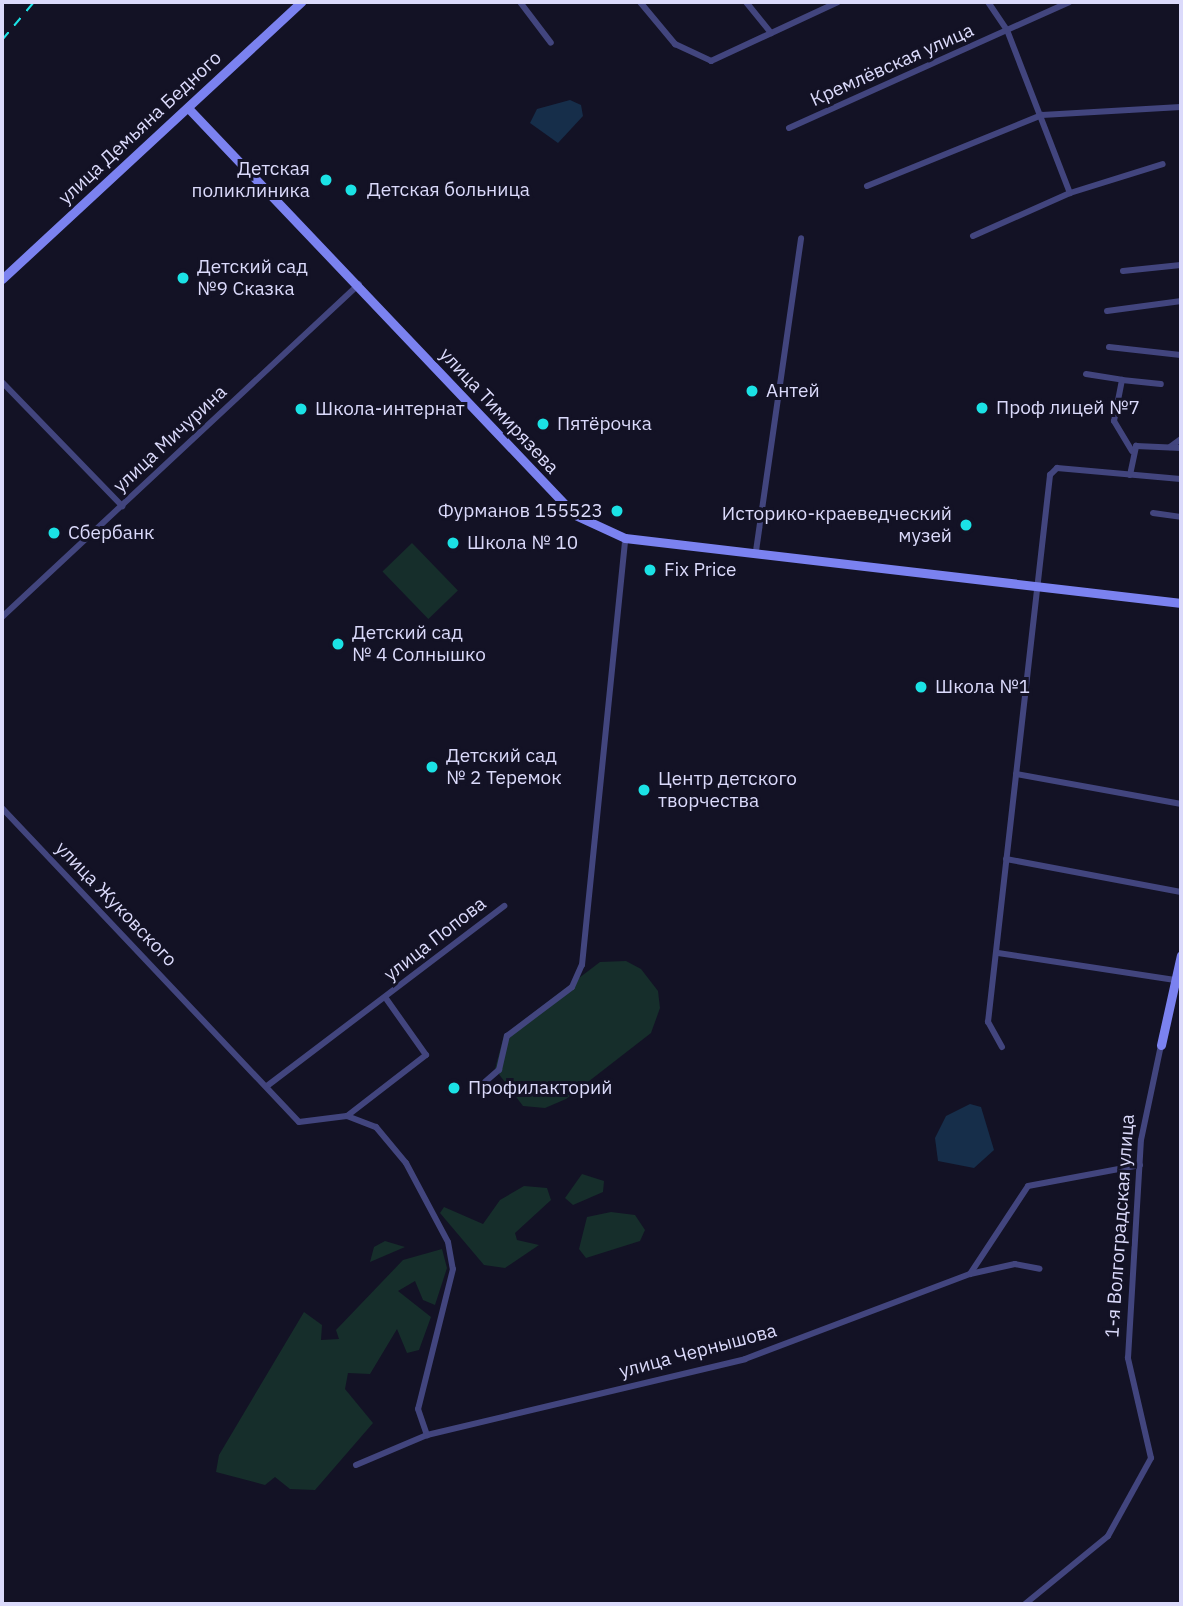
<!DOCTYPE html>
<meta charset="utf-8">
<style>
body{margin:0}
#map{position:relative;width:1183px;height:1606px;overflow:hidden;background:#131225;font-family:"IBM Plex Sans",sans-serif}
div>[style]{position:absolute}
.green>*{inset:0;background:#162e2b;transform-origin:0 0}
.water>*{inset:0;background:#162e4a}
.street>*{height:6px;margin:-3px;padding:0 3px;transform-origin:3px;border-radius:3px;background:#42457e}
.secondary>*{height:9px;margin:-4.5px;padding:0 4.5px;transform-origin:4.5px;border-radius:4.5px;background:#7b82f0}
.rail>*{height:2px;margin-top:-1px;transform-origin:0;background:repeating-linear-gradient(90deg,#1be2e5 0 10px,transparent 0 19px)}
.dots>*{width:19px;height:19px;translate:-50% -50%;box-sizing:border-box;border:4px solid #131225;border-radius:50%}
span{translate:-50% -50%;white-space:nowrap;text-align:center;line-height:1.15;-webkit-text-stroke:6px #131225;paint-order:stroke}
.street-label{font-size:19px;color:#dbdafb}
.poi-label{font-size:19px;color:#dbdafb}
.right{translate:-100% -50%;text-align:right}
.left{translate:0 -50%;text-align:left}
.frame{position:absolute;inset:0;border:4px solid #dbdafb;pointer-events:none}
</style>
<div id="map">
<div class="green">
<div style="left:412px;top:543px;width:66px;height:41px;rotate:46deg"></div>
<div style="clip-path:polygon(626px 961px,641px 969px,658px 991px,660px 1008px,651px 1033px,566px 1099px,545px 1108px,523px 1106px,495px 1069px,504px 1035px,600px 962px)"></div>
<div style="clip-path:polygon(582px 1174px,604px 1181px,603px 1192px,573px 1205px,565px 1198px)"></div>
<div style="clip-path:polygon(524px 1186px,547px 1188px,551px 1200px,515px 1233px,517px 1240px,539px 1245px,505px 1268px,484px 1265px,440px 1213px,444px 1207px,483px 1224px,500px 1200px)"></div>
<div style="clip-path:polygon(611px 1212px,635px 1215px,645px 1230px,640px 1241px,586px 1258px,579px 1249px,587px 1217px)"></div>
<div style="clip-path:polygon(385px 1241px,405px 1247px,370px 1262px,374px 1247px)"></div>
<div style="clip-path:polygon(442px 1249px,447px 1268px,435px 1305px,423px 1300px,415px 1281px,398px 1291px,431px 1317px,419px 1350px,407px 1353px,397px 1329px,370px 1374px,348px 1373px,345px 1389px,373px 1423px,315px 1490px,290px 1489px,275px 1477px,265px 1485px,216px 1472px,219px 1455px,304px 1312px,322px 1325px,321px 1340px,339px 1339px,336px 1330px,403px 1260px)"></div>
</div>
<div class="water">
<div style="clip-path:polygon(570px 100px,581px 105px,583px 116px,558px 143px,530px 123px,537px 109px)"></div>
<div style="clip-path:polygon(970px 1104px,981px 1107px,994px 1150px,974px 1168px,938px 1161px,935px 1138px,946px 1116px)"></div>
</div>
<div class="street">
<div style="left:520px;top:2px;width:51px;rotate:52.9deg"></div>
<div style="left:640px;top:2px;width:55px;rotate:50.2deg"></div>
<div style="left:675px;top:44px;width:40px;rotate:25deg"></div>
<div style="left:711px;top:61px;width:140px;rotate:-24.9deg"></div>
<div style="left:746px;top:2px;width:40px;rotate:51deg"></div>
<div style="left:988px;top:2px;width:34px;rotate:56deg"></div>
<div style="left:1007px;top:30px;width:175px;rotate:68.9deg"></div>
<div style="left:789px;top:128px;width:307px;rotate:-24.2deg"></div>
<div style="left:867px;top:186px;width:189px;rotate:-22.1deg"></div>
<div style="left:1042px;top:115px;width:139px;rotate:-3.3deg"></div>
<div style="left:973px;top:236px;width:106px;rotate:-23.9deg"></div>
<div style="left:1070px;top:193px;width:97px;rotate:-17.3deg"></div>
<div style="left:1123px;top:271px;width:58px;rotate:-5.9deg"></div>
<div style="left:1107px;top:311px;width:75px;rotate:-7.7deg"></div>
<div style="left:1109px;top:347px;width:72px;rotate:6.3deg"></div>
<div style="left:1086px;top:374px;width:36px;rotate:9deg"></div>
<div style="left:2px;top:382px;width:173px;rotate:45.9deg"></div>
<div style="left:1170px;top:447px;width:14px;rotate:-36deg"></div>
<div style="left:1132px;top:451px;width:35px;rotate:-121deg"></div>
<div style="left:1114px;top:421px;width:42px;rotate:-79deg"></div>
<div style="left:1122px;top:380px;width:39px;rotate:6deg"></div>
<div style="left:1130px;top:475px;width:30px;rotate:-78deg"></div>
<div style="left:1136px;top:446px;width:45px;rotate:2.5deg"></div>
<div style="left:1153px;top:513px;width:28px;rotate:8deg"></div>
<div style="left:756px;top:551px;width:316px;rotate:-81.8deg"></div>
<div style="left:2px;top:617px;width:488px;rotate:-43deg"></div>
<div style="left:1016px;top:774px;width:168px;rotate:10.3deg"></div>
<div style="left:2px;top:808px;width:432px;rotate:46.6deg"></div>
<div style="left:299px;top:1122px;width:48px;rotate:-7.1deg"></div>
<div style="left:347px;top:1116px;width:31px;rotate:21deg"></div>
<div style="left:376px;top:1127px;width:47px;rotate:50.2deg"></div>
<div style="left:406px;top:1163px;width:89px;rotate:62deg"></div>
<div style="left:448px;top:1242px;width:27px;rotate:80deg"></div>
<div style="left:453px;top:1269px;width:144px;rotate:104deg"></div>
<div style="left:418px;top:1409px;width:28px;rotate:71deg"></div>
<div style="left:1006px;top:859px;width:178px;rotate:10.7deg"></div>
<div style="left:998px;top:953px;width:179px;rotate:8.7deg"></div>
<div style="left:1002px;top:1047px;width:29px;rotate:-119deg"></div>
<div style="left:988px;top:1022px;width:551px;rotate:-83.53deg"></div>
<div style="left:1050px;top:475px;width:10px;rotate:-45deg"></div>
<div style="left:1057px;top:468px;width:124px;rotate:5.1deg"></div>
<div style="left:267px;top:1086px;width:298px;rotate:-37.2deg"></div>
<div style="left:478px;top:1088px;width:28px;rotate:-41deg"></div>
<div style="left:499px;top:1070px;width:35px;rotate:-77deg"></div>
<div style="left:507px;top:1036px;width:81px;rotate:-37deg"></div>
<div style="left:572px;top:987px;width:24px;rotate:-66deg"></div>
<div style="left:582px;top:965px;width:429px;rotate:-84.2deg"></div>
<div style="left:347px;top:1116px;width:100px;rotate:-37.7deg"></div>
<div style="left:426px;top:1055px;width:71px;rotate:-125.3deg"></div>
<div style="left:970px;top:1274px;width:105px;rotate:-56.6deg"></div>
<div style="left:1028px;top:1186px;width:114px;rotate:-10.6deg"></div>
<div style="left:356px;top:1465px;width:77px;rotate:-22.9deg"></div>
<div style="left:427px;top:1435px;width:327px;rotate:-13.4deg"></div>
<div style="left:745px;top:1359px;width:241px;rotate:-20.7deg"></div>
<div style="left:970px;top:1274px;width:46px;rotate:-12.5deg"></div>
<div style="left:1015px;top:1264px;width:25px;rotate:11deg"></div>
<div style="left:1025px;top:1604px;width:107px;rotate:-39.3deg"></div>
<div style="left:1108px;top:1536px;width:89px;rotate:-61.1deg"></div>
<div style="left:1151px;top:1458px;width:103px;rotate:-103deg"></div>
<div style="left:1128px;top:1358px;width:218px;rotate:-86.6deg"></div>
<div style="left:1141px;top:1140px;width:97px;rotate:-78.1deg"></div>
</div>
<div class="secondary">
<div style="left:189px;top:109px;width:560px;rotate:46.45deg"></div>
<div style="left:575px;top:515px;width:55px;rotate:24.7deg"></div>
<div style="left:625px;top:538px;width:560px;rotate:6.67deg"></div>
<div style="left:2px;top:279px;width:408px;rotate:-42.8deg"></div>
<div style="left:1161px;top:1045px;width:92px;rotate:-77.5deg"></div>
</div>
<div class="rail">
<div style="left:2px;top:40px;width:50px;rotate:-49.9deg"></div>
</div>
<div class="dots">
<div style="left:326px;top:180px;background:#1be2e5"></div>
<div style="left:351px;top:190px;background:#1be2e5"></div>
<div style="left:183px;top:278px;background:#1be2e5"></div>
<div style="left:752px;top:391px;background:#1be2e5"></div>
<div style="left:982px;top:408px;background:#1be2e5"></div>
<div style="left:301px;top:409px;background:#1be2e5"></div>
<div style="left:543px;top:424px;background:#1be2e5"></div>
<div style="left:617px;top:511px;background:#1be2e5"></div>
<div style="left:966px;top:525px;background:#1be2e5"></div>
<div style="left:54px;top:533px;background:#1be2e5"></div>
<div style="left:453px;top:543px;background:#1be2e5"></div>
<div style="left:650px;top:570px;background:#1be2e5"></div>
<div style="left:338px;top:644px;background:#1be2e5"></div>
<div style="left:921px;top:687px;background:#1be2e5"></div>
<div style="left:432px;top:767px;background:#1be2e5"></div>
<div style="left:644px;top:790px;background:#1be2e5"></div>
<div style="left:454px;top:1088px;background:#1be2e5"></div>
</div>
<div class="street-label">
<span style="left:892px;top:65px;rotate:-24deg">Кремлёвская улица</span>
<span style="left:140px;top:128px;rotate:-43deg">улица Демьяна Бедного</span>
<span style="left:499px;top:411px;rotate:47deg">улица Тимирязева</span>
<span style="left:170px;top:439px;rotate:-43deg">улица Мичурина</span>
<span style="left:116px;top:904px;rotate:46deg">улица Жуковского</span>
<span style="left:435px;top:939px;rotate:-38deg">улица Попова</span>
<span style="left:1120px;top:1226px;rotate:-86deg">1-я Волгоградская улица</span>
<span style="left:698px;top:1351px;rotate:-15deg">улица Чернышова</span>
</div>
<div class="poi-label">
<span class="right" style="left:310px;top:180px">Детская<br>поликлиника</span>
<span class="left" style="left:367px;top:190px">Детская больница</span>
<span class="left" style="left:197px;top:278px">Детский сад<br>№9 Сказка</span>
<span class="left" style="left:766px;top:391px">Антей</span>
<span class="left" style="left:996px;top:408px">Проф лицей №7</span>
<span class="left" style="left:315px;top:409px">Школа-интернат</span>
<span class="left" style="left:557px;top:424px">Пятёрочка</span>
<span class="right" style="left:603px;top:511px">Фурманов 155523</span>
<span class="right" style="left:952px;top:525px">Историко-краеведческий<br>музей</span>
<span class="left" style="left:68px;top:533px">Сбербанк</span>
<span class="left" style="left:467px;top:543px">Школа № 10</span>
<span class="left" style="left:664px;top:570px">Fix Price</span>
<span class="left" style="left:352px;top:644px">Детский сад<br>№ 4 Солнышко</span>
<span class="left" style="left:935px;top:687px">Школа №1</span>
<span class="left" style="left:446px;top:767px">Детский сад<br>№ 2 Теремок</span>
<span class="left" style="left:658px;top:790px">Центр детского<br>творчества</span>
<span class="left" style="left:468px;top:1088px">Профилакторий</span>
</div>
<div class="frame"></div>
</div>
